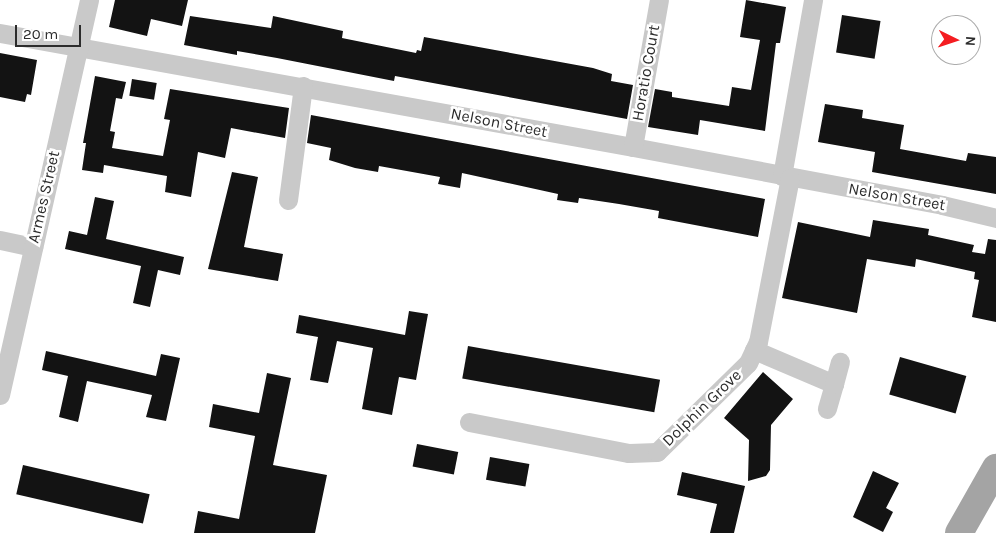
<!DOCTYPE html>
<style>
body{margin:0}
#map{position:relative;width:996px;height:533px;overflow:hidden;background:#fff;font-family:Karla,sans-serif}
div>[style]{position:absolute}
.building>*{inset:0;background:#131313;transform-origin:0 0}
.street>*{height:19px;margin:-9.5px;padding:0 9.5px;transform-origin:9.5px;border-radius:9.5px;background:#c9c9c9}
.primary>*{height:28px;margin:-14px;padding:0 14px;transform-origin:14px;border-radius:14px;background:#a4a4a4}
span{translate:-50% -50%;white-space:nowrap;text-align:center;line-height:1.15;-webkit-text-stroke:5px #fff;paint-order:stroke}
.street-label{font-size:16px;color:#2c2c2c}
.north{position:absolute;left:931px;top:15px;width:50px;height:50px;box-sizing:border-box;background:#fff;border:1px solid #ababab;border-radius:50%;rotate:94deg;font-size:14px;font-weight:700;line-height:20px;text-align:center;color:#2c2c2c}
.north::after{content:'';display:block;margin:auto;width:18px;height:22px;background:#f41d21;clip-path:polygon(50% 0,100% 100%,50% 72%,0 100%)}
.scale{position:absolute;left:15px;top:25px;width:66px;height:22px;box-sizing:border-box;border:2px solid #2c2c2c;border-top:0;padding-left:6px;font-size:15px;line-height:18px;white-space:nowrap;color:#2c2c2c;-webkit-text-stroke:4px #fff;paint-order:stroke}
</style>
<div id="map">
<div class="building">
<div style="clip-path:polygon(115px 0,188px 0,182px 26px,151px 19px,147px 36px,109px 27px)"></div>
<div style="clip-path:polygon(746px 0,786px 7px,780px 43px,776px 43px,765px 131px,700px 120px,698px 135px,648px 127px,655px 89px,672px 92px,672px 97px,729px 106px,732px 87px,751px 90px,760px 40px,740px 37px)"></div>
<div style="left:842px;top:15px;width:39px;height:38px;rotate:9deg"></div>
<div style="clip-path:polygon(190px 16px,271px 28px,273px 16px,343px 31px,342px 38px,416px 53px,417px 50px,421px 51px,424px 37px,593px 68px,612px 74px,611px 81px,633px 85px,627px 119px,395px 76px,394px 81px,277px 58px,237px 51px,237px 55px,184px 45px)"></div>
<div style="clip-path:polygon(0 53px,37px 60px,31px 95px,27px 94px,25px 102px,0 97px)"></div>
<div style="clip-path:polygon(95px 76px,126px 82px,122px 99px,116px 98px,110px 131px,115px 132px,112px 148px,163px 156px,170px 120px,164px 119px,170px 89px,289px 108px,285px 138px,231px 128px,225px 158px,198px 152px,191px 197px,165px 192px,167px 176px,104px 165px,103px 173px,82px 170px,86px 143px,83px 143px)"></div>
<div style="left:132px;top:79px;width:25px;height:17px;rotate:9deg"></div>
<div style="clip-path:polygon(825px 104px,863px 110px,862px 118px,904px 125px,900px 149px,966px 161px,968px 153px,996px 157px,996px 194px,872px 172px,875px 152px,818px 142px)"></div>
<div style="clip-path:polygon(311px 115px,765px 199px,758px 237px,658px 218px,659px 211px,619px 204px,579px 198px,578px 203px,557px 200px,558px 194px,462px 173px,460px 188px,438px 184px,440px 177px,379px 166px,378px 172px,355px 168px,329px 160px,331px 148px,307px 143px)"></div>
<div style="clip-path:polygon(232px 172px,258px 177px,244px 247px,283px 254px,278px 281px,208px 269px)"></div>
<div style="clip-path:polygon(95px 197px,114px 201px,106px 239px,184px 257px,180px 275px,158px 270px,150px 307px,133px 303px,141px 266px,65px 249px,69px 231px,87px 235px)"></div>
<div style="clip-path:polygon(873px 220px,929px 229px,928px 235px,974px 245px,972px 252px,985px 254px,988px 239px,996px 240px,996px 322px,972px 317px,979px 280px,974px 279px,975px 272px,916px 259px,915px 267px,867px 259px,857px 313px,782px 298px,798px 222px,870px 237px)"></div>
<div style="clip-path:polygon(409px 311px,428px 314px,416px 380px,399px 377px,392px 415px,362px 409px,373px 348px,337px 341px,328px 383px,310px 380px,318px 337px,296px 333px,299px 315px,405px 335px)"></div>
<div style="left:468px;top:346px;width:195px;height:33px;rotate:10deg"></div>
<div style="clip-path:polygon(46px 351px,156px 376px,161px 354px,180px 358px,166px 421px,146px 417px,152px 395px,87px 381px,78px 422px,59px 417px,68px 376px,42px 370px)"></div>
<div style="left:900px;top:357px;width:69px;height:39px;rotate:16deg"></div>
<div style="clip-path:polygon(763px 372px,793px 399px,771px 425px,770px 470px,766px 476px,748px 481px,749px 440px,724px 418px)"></div>
<div style="clip-path:polygon(267px 373px,291px 378px,273px 465px,327px 475px,315px 533px,194px 533px,198px 511px,239px 519px,255px 436px,209px 427px,213px 404px,259px 413px)"></div>
<div style="left:417px;top:444px;width:42px;height:23px;rotate:11deg"></div>
<div style="left:490px;top:457px;width:40px;height:23px;rotate:10deg"></div>
<div style="left:23px;top:465px;width:130px;height:30px;rotate:13deg"></div>
<div style="clip-path:polygon(873px 471px,899px 483px,886px 508px,893px 512px,883px 532px,853px 517px)"></div>
<div style="clip-path:polygon(682px 472px,745px 486px,734px 533px,710px 533px,717px 504px,677px 495px)"></div>
</div>
<div class="street">
<div style="left:0;top:33px;width:643px;rotate:10.21deg"></div>
<div style="left:633px;top:147px;width:314px;rotate:10.6deg"></div>
<div style="left:942px;top:205px;width:56px;rotate:13.5deg"></div>
<div style="left:633px;top:147px;width:149px;rotate:-80deg"></div>
<div style="left:782px;top:176px;width:179px;rotate:-80deg"></div>
<div style="left:288px;top:200px;width:115px;rotate:-82.5deg"></div>
<div style="left:0;top:240px;width:34px;rotate:12deg"></div>
<div style="left:754px;top:350px;width:87px;rotate:23deg"></div>
<div style="left:834px;top:384px;width:26px;rotate:106deg"></div>
<div style="left:834px;top:384px;width:23px;rotate:-75deg"></div>
<div style="left:0;top:395px;width:405px;rotate:-77.3deg"></div>
<div style="left:469px;top:422px;width:163px;rotate:11deg"></div>
<div style="left:629px;top:453px;width:28px;rotate:-2deg"></div>
<div style="left:657px;top:452px;width:127px;rotate:-44.4deg"></div>
<div style="left:748px;top:363px;width:23px;rotate:-65deg"></div>
<div style="left:758px;top:342px;width:167px;rotate:-79deg"></div>
</div>
<div class="primary">
<div style="left:959px;top:533px;width:75px;rotate:-60.4deg"></div>
</div>
<div class="street-label">
<span style="left:646px;top:73px;rotate:-80deg">Horatio Court</span>
<span style="left:499px;top:123px;rotate:11deg">Nelson Street</span>
<span style="left:44px;top:197px;rotate:-77deg">Armes Street</span>
<span style="left:897px;top:197px;rotate:10deg">Nelson Street</span>
<span style="left:702px;top:408px;rotate:-44deg">Dolphin Grove</span>
</div>
<div class="north">N</div>
<div class="scale">20 m</div>
</div>
